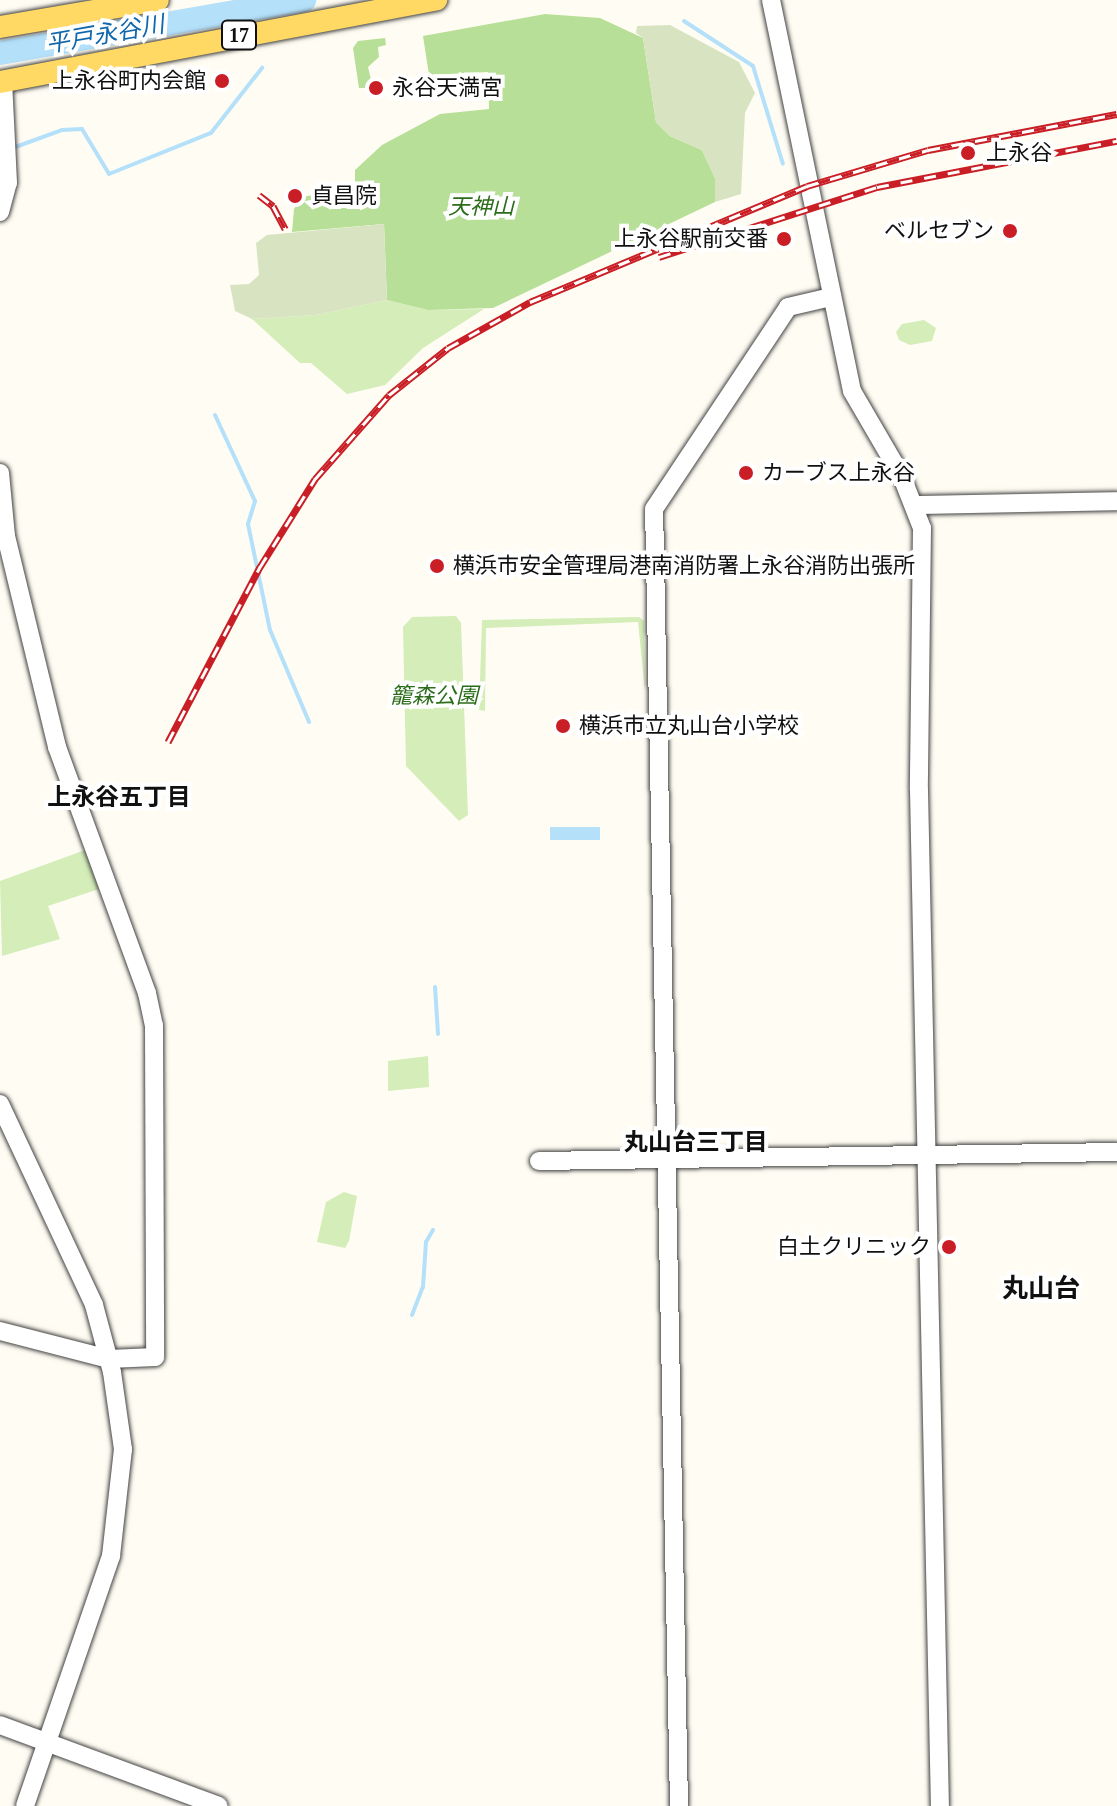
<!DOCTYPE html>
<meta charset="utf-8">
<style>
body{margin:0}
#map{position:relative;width:1117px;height:1806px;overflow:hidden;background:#fffdf3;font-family:"Times New Roman","Noto Sans JP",serif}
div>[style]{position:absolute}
.green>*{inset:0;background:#d4edb9}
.forest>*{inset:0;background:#b7df97}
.cemetery>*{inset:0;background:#d8e4c1}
.water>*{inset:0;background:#b4e0fa;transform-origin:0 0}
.stream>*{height:4px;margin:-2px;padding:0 2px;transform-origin:2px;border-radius:2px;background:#b4e0fa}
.river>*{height:24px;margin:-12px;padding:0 12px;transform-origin:12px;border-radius:12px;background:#b4e0fa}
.roads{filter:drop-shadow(0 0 2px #434343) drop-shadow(0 0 2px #434343)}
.tertiary>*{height:18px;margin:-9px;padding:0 9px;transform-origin:9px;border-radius:9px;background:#fff}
.primary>*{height:22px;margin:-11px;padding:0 11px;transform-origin:11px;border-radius:11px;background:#ffd963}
.rail>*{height:7px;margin-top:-3.5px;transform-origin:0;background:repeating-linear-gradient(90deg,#fff 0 12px,#ca1e26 0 24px);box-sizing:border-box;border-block:2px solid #ca1e26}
.dots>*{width:22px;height:22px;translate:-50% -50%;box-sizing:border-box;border:4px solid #fff;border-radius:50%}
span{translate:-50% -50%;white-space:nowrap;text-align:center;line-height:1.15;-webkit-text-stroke:8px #fff;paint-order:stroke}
.shield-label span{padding:2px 6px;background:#fff;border:2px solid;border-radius:6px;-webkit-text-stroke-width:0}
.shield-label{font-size:20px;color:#101010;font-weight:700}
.poi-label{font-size:22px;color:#101010}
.right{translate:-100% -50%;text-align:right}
.left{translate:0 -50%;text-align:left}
.park-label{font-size:22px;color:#2c6d1b;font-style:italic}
.water-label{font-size:24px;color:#1067ab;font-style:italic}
.neighbourhood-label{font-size:24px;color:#101010;font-weight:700}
.quarter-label{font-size:26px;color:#101010;font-weight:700}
</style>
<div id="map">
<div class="green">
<div style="clip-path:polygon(387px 300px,428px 310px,484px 309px,423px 348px,385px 385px,347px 394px,311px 363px,300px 363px,252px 319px,316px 315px)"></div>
<div style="clip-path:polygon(924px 320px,936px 328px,932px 341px,910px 345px,899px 340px,896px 332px,902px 324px)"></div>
<div style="clip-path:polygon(456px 616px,461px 623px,468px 815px,459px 821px,406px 766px,403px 627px,412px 617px)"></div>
<div style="clip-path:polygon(639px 617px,644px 621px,645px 691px,638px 622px,486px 628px,485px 711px,479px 710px,482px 620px)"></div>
<div style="clip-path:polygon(85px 850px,99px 889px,48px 906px,60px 939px,2px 956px,0 881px)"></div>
<div style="clip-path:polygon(428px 1056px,429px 1087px,388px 1091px,388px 1061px)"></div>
<div style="clip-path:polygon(344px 1192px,357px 1196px,349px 1241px,345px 1248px,317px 1242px,326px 1202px)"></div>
</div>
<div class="forest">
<div style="clip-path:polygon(545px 14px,600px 18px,643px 38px,656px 122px,670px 136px,702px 150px,715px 178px,715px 202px,493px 308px,428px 310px,387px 300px,384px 224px,292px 232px,294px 209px,302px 197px,355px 188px,355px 170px,382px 145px,440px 114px,489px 109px,488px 72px,429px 75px,423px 36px)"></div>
<div style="clip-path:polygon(385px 38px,386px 45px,378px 47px,379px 57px,368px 67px,373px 88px,359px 88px,353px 48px,358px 41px)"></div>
</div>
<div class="cemetery">
<div style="clip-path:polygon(670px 25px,739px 62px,755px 93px,745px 113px,741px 194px,715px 202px,715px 178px,702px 150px,670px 136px,656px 122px,643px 38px,636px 33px,637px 26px)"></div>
<div style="clip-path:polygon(384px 224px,387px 300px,316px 315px,252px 319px,235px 311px,230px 285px,249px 284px,259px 275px,256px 243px,267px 235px)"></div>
</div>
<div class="water">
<div style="left:600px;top:827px;width:13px;height:50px;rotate:90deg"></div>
</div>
<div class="stream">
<div style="left:684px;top:21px;width:82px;rotate:33.1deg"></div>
<div style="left:753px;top:66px;width:102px;rotate:73deg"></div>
<div style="left:10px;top:149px;width:55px;rotate:-20.1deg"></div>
<div style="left:62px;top:130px;width:20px;rotate:-3deg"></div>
<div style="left:82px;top:129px;width:52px;rotate:59deg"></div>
<div style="left:109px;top:174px;width:110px;rotate:-21.9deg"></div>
<div style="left:211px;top:133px;width:83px;rotate:-51.9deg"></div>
<div style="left:215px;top:415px;width:95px;rotate:65.1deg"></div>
<div style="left:255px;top:501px;width:24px;rotate:107deg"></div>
<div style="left:248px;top:524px;width:108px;rotate:78.3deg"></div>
<div style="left:270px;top:630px;width:100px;rotate:67deg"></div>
<div style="left:435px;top:987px;width:47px;rotate:86.3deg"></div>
<div style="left:412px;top:1315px;width:30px;rotate:-69deg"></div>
<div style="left:423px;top:1287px;width:45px;rotate:-86.2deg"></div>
<div style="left:426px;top:1242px;width:14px;rotate:-60deg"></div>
</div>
<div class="river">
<div style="left:0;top:53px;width:309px;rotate:-9.9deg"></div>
</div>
<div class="roads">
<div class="tertiary">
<div style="left:771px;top:0;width:399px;rotate:78.3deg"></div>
<div style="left:852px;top:391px;width:99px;rotate:59.8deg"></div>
<div style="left:902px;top:477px;width:55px;rotate:68.6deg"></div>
<div style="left:922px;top:528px;width:262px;rotate:90.7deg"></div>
<div style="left:919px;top:790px;width:1016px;rotate:88.82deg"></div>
<div style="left:0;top:212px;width:30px;rotate:-75deg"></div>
<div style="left:8px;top:183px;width:102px;rotate:-92.8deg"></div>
<div style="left:0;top:473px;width:63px;rotate:84.6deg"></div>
<div style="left:6px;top:536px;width:217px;rotate:76.4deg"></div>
<div style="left:57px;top:747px;width:262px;rotate:69.9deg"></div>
<div style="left:147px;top:993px;width:33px;rotate:78deg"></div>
<div style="left:154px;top:1025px;width:332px;rotate:89.8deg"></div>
<div style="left:155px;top:1357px;width:46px;rotate:177.5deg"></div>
<div style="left:109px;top:1359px;width:113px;rotate:-165.6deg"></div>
<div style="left:916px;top:505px;width:201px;rotate:-1.1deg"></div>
<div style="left:0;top:1104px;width:222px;rotate:64.9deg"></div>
<div style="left:94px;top:1305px;width:69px;rotate:75deg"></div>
<div style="left:112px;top:1372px;width:78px;rotate:81.9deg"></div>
<div style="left:123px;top:1449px;width:108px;rotate:96.4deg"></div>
<div style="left:111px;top:1556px;width:264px;rotate:109deg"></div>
<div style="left:539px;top:1161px;width:578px;rotate:-0.89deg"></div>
<div style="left:0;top:1725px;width:233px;rotate:20.3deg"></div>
<div style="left:679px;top:1806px;width:1297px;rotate:-91.1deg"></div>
<div style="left:654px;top:509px;width:242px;rotate:-56.4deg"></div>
<div style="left:788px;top:307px;width:44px;rotate:-13.1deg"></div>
</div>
<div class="primary">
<div style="left:0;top:27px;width:160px;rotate:-9.7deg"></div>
<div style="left:0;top:82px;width:444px;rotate:-10.7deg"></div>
</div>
</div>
<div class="rail">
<div style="left:259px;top:195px;width:18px;rotate:38deg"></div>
<div style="left:273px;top:206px;width:26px;rotate:62deg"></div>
<div style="left:659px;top:257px;width:229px;rotate:-17.8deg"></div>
<div style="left:877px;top:187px;width:244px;rotate:-10.9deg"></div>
<div style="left:168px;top:742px;width:198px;rotate:-62.3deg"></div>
<div style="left:260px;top:567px;width:104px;rotate:-58deg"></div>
<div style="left:315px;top:479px;width:112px;rotate:-48.6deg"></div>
<div style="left:389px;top:395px;width:75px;rotate:-38.5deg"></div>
<div style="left:448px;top:348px;width:94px;rotate:-29.3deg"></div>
<div style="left:530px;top:302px;width:300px;rotate:-22.7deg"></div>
<div style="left:807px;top:186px;width:126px;rotate:-16.6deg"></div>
<div style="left:928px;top:150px;width:192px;rotate:-10.8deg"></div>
</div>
<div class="dots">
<div style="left:222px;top:81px;background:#ca1e26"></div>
<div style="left:376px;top:88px;background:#ca1e26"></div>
<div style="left:968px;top:153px;background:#ca1e26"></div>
<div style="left:295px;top:196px;background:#ca1e26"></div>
<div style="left:1010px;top:231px;background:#ca1e26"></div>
<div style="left:784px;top:239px;background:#ca1e26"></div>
<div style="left:746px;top:473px;background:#ca1e26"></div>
<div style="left:437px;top:566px;background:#ca1e26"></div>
<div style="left:563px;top:726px;background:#ca1e26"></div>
<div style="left:949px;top:1247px;background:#ca1e26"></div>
</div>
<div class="shield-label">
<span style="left:239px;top:35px">17</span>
</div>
<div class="poi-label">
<span class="right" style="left:206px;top:81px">上永谷町内会館</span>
<span class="left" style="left:392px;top:88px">永谷天満宮</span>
<span class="left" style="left:986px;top:153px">上永谷</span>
<span class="left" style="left:311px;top:196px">貞昌院</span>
<span class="right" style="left:994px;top:231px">ベルセブン</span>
<span class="right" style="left:768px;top:239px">上永谷駅前交番</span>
<span class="left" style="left:762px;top:473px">カーブス上永谷</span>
<span class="left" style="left:453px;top:566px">横浜市安全管理局港南消防署上永谷消防出張所</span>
<span class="left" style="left:579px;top:726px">横浜市立丸山台小学校</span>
<span class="right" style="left:931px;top:1247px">白土クリニック</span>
</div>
<div class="park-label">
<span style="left:481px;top:207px">天神山</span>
<span style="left:434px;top:696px">籠森公園</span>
</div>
<div class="water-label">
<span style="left:105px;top:35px;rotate:-10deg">平戸永谷川</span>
</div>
<div class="neighbourhood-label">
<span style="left:119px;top:798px">上永谷五丁目</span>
<span style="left:696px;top:1143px">丸山台三丁目</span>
</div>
<div class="quarter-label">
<span style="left:1041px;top:1289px">丸山台</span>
</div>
</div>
